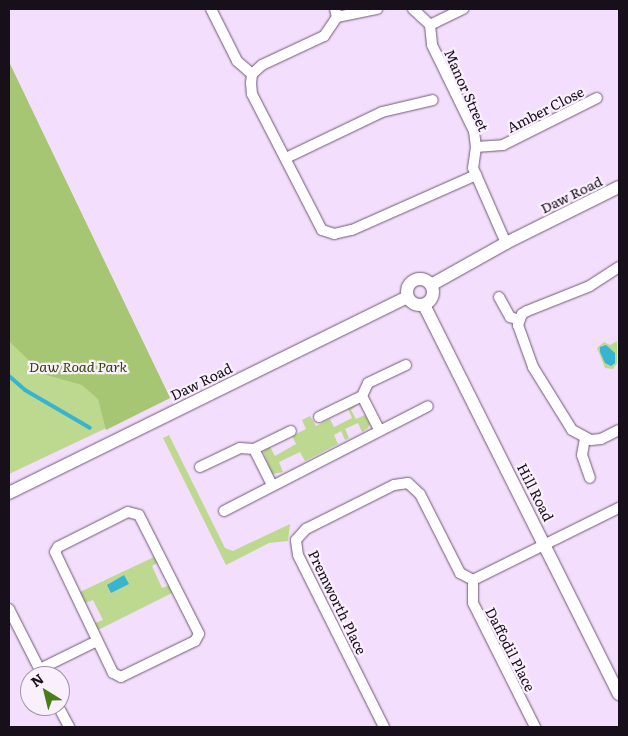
<!DOCTYPE html>
<style>
body{margin:0}
#map{position:relative;width:628px;height:736px;overflow:hidden;background:#f4defd;font-family:Literata,serif}
div>[style]{position:absolute}
.green>*{inset:0;background:#bcd98f}
.forest>*{inset:0;background:#a7c674}
.water>*{inset:0;background:#38b4d1}
.stream>*{height:4px;margin:-2px;padding:0 2px;transform-origin:2px;border-radius:2px;background:#38b4d1}
.roads{filter:drop-shadow(0 0 1px #6d5975) drop-shadow(0 0 1px #6d5975)}
.minor>*{height:10px;margin:-5px;padding:0 5px;transform-origin:5px;border-radius:5px;background:#fff}
.tertiary>*{height:12px;margin:-6px;padding:0 6px;transform-origin:6px;border-radius:6px;background:#fff}
.tertiary>.ring{margin:-6px;padding:0;box-sizing:content-box;background:none;border:12px solid #fff;border-radius:50%}
span{translate:-50% -50%;white-space:nowrap;text-align:center;line-height:1.15;-webkit-text-stroke:4.5px #faf0fd;paint-order:stroke}
.street-label{font-size:14px;color:#170f1a}
.park-label{font-size:14px;color:#324407;font-style:italic}
.frame{position:absolute;inset:0;border:10px solid #170f1a;pointer-events:none}
.north{position:absolute;left:20px;top:666px;width:50px;height:50px;box-sizing:border-box;background:#faf0fd;border:1px solid #9f96a2;border-radius:50%;rotate:324deg;font-size:14px;font-weight:700;line-height:20px;text-align:center;color:#170f1a}
.north::after{content:'';display:block;margin:auto;width:18px;height:22px;background:#467f19;clip-path:polygon(50% 0,100% 100%,50% 72%,0 100%)}
</style>
<div id="map">
<div class="green">
<div style="clip-path:polygon(9px 62px,170px 398px,9px 474px)"></div>
<div style="clip-path:polygon(617px 341px,617px 363px,613px 369px,605px 368px,597px 348px,604px 342px,610px 345px)"></div>
<div style="clip-path:polygon(360px 403px,351px 410px,356px 419px,365px 415px,370px 424px,368px 428px,362px 432px,358px 423px,345px 429px,349px 438px,345px 440px,341px 431px,334px 435px,338px 444px,305px 461px,300px 452px,279px 462px,283px 472px,272px 474px,263px 451px,270px 447px,275px 456px,296px 444px,292px 436px,306px 429px,302px 420px,310px 416px,316px 426px,330px 419px,334px 427px,352px 418px,348px 409px)"></div>
<div style="clip-path:polygon(169px 435px,225px 548px,233px 551px,290px 524px,288px 541px,269px 543px,226px 565px,163px 438px)"></div>
<div style="clip-path:polygon(156px 556px,159px 562px,152px 566px,162px 588px,170px 585px,174px 592px,98px 630px,95px 623px,103px 620px,93px 600px,85px 603px,80px 592px)"></div>
</div>
<div class="forest">
<div style="clip-path:polygon(9px 62px,170px 398px,106px 430px,98px 399px,82px 385px,43px 374px,9px 341px)"></div>
</div>
<div class="water">
<div style="clip-path:polygon(606px 345px,615px 353px,615px 363px,611px 366px,605px 363px,600px 352px,600px 347px)"></div>
<div style="clip-path:polygon(124px 575px,129px 584px,111px 593px,107px 585px)"></div>
</div>
<div class="stream">
<div style="left:9px;top:376px;width:21px;rotate:41deg"></div>
<div style="left:25px;top:390px;width:75px;rotate:30.3deg"></div>
</div>
<div class="roads">
<div class="minor">
<div style="left:211px;top:9px;width:58px;rotate:63.4deg"></div>
<div style="left:237px;top:61px;width:20px;rotate:41deg"></div>
<div style="left:335px;top:9px;width:8px;rotate:76deg"></div>
<div style="left:337px;top:17px;width:23px;rotate:124deg"></div>
<div style="left:324px;top:36px;width:68px;rotate:154.9deg"></div>
<div style="left:262px;top:65px;width:13px;rotate:138deg"></div>
<div style="left:252px;top:74px;width:9px;rotate:96deg"></div>
<div style="left:251px;top:83px;width:11px;rotate:85deg"></div>
<div style="left:252px;top:94px;width:153px;rotate:62.8deg"></div>
<div style="left:322px;top:230px;width:13px;rotate:18deg"></div>
<div style="left:334px;top:234px;width:18px;rotate:-13deg"></div>
<div style="left:352px;top:230px;width:136px;rotate:-23.9deg"></div>
<div style="left:413px;top:9px;width:23px;rotate:43deg"></div>
<div style="left:430px;top:25px;width:20px;rotate:84deg"></div>
<div style="left:432px;top:45px;width:96px;rotate:64deg"></div>
<div style="left:474px;top:131px;width:16px;rotate:83deg"></div>
<div style="left:476px;top:147px;width:21px;rotate:98deg"></div>
<div style="left:473px;top:168px;width:82px;rotate:66.3deg"></div>
<div style="left:337px;top:17px;width:41px;rotate:-11.3deg"></div>
<div style="left:430px;top:25px;width:37px;rotate:-26deg"></div>
<div style="left:476px;top:147px;width:27px;rotate:-4deg"></div>
<div style="left:503px;top:145px;width:105px;rotate:-26.6deg"></div>
<div style="left:286px;top:158px;width:106px;rotate:-25.6deg"></div>
<div style="left:382px;top:112px;width:52px;rotate:-13.2deg"></div>
<div style="left:619px;top:267px;width:35px;rotate:147deg"></div>
<div style="left:590px;top:286px;width:68px;rotate:158.4deg"></div>
<div style="left:527px;top:311px;width:6px;rotate:149deg"></div>
<div style="left:522px;top:314px;width:12px;rotate:110deg"></div>
<div style="left:518px;top:325px;width:45px;rotate:70.3deg"></div>
<div style="left:533px;top:367px;width:74px;rotate:58.2deg"></div>
<div style="left:572px;top:430px;width:21px;rotate:28deg"></div>
<div style="left:591px;top:440px;width:10px;rotate:-6deg"></div>
<div style="left:601px;top:439px;width:20px;rotate:-27deg"></div>
<div style="left:499px;top:297px;width:23px;rotate:61deg"></div>
<div style="left:510px;top:317px;width:10px;rotate:17deg"></div>
<div style="left:362px;top:396px;width:14px;rotate:-65deg"></div>
<div style="left:368px;top:383px;width:42px;rotate:-25.3deg"></div>
<div style="left:319px;top:417px;width:48px;rotate:-26deg"></div>
<div style="left:362px;top:396px;width:38px;rotate:63deg"></div>
<div style="left:585px;top:438px;width:17px;rotate:100deg"></div>
<div style="left:582px;top:455px;width:24px;rotate:71deg"></div>
<div style="left:200px;top:467px;width:44px;rotate:-25.4deg"></div>
<div style="left:240px;top:448px;width:14px;rotate:4deg"></div>
<div style="left:272px;top:485px;width:40px;rotate:-116.6deg"></div>
<div style="left:254px;top:449px;width:41px;rotate:-25.9deg"></div>
<div style="left:224px;top:511px;width:229px;rotate:-27.2deg"></div>
<div style="left:128px;top:512px;width:11px;rotate:15deg"></div>
<div style="left:139px;top:515px;width:133px;rotate:63.2deg"></div>
<div style="left:199px;top:634px;width:8px;rotate:120deg"></div>
<div style="left:195px;top:641px;width:82px;rotate:154.1deg"></div>
<div style="left:121px;top:677px;width:9px;rotate:-153deg"></div>
<div style="left:113px;top:673px;width:134px;rotate:-115.6deg"></div>
<div style="left:55px;top:552px;width:6px;rotate:-59deg"></div>
<div style="left:58px;top:547px;width:78px;rotate:-26.6deg"></div>
<div style="left:473px;top:580px;width:23px;rotate:90deg"></div>
<div style="left:473px;top:603px;width:139px;rotate:63.4deg"></div>
<div style="left:9px;top:609px;width:75px;rotate:63.1deg"></div>
<div style="left:40px;top:669px;width:64px;rotate:-26.2deg"></div>
<div style="left:58px;top:706px;width:24px;rotate:62deg"></div>
<div style="left:384px;top:727px;width:192px;rotate:-116.6deg"></div>
<div style="left:298px;top:555px;width:15px;rotate:-98deg"></div>
<div style="left:296px;top:540px;width:15px;rotate:-48deg"></div>
<div style="left:306px;top:529px;width:98px;rotate:-26.6deg"></div>
<div style="left:394px;top:485px;width:14px;rotate:-8deg"></div>
<div style="left:408px;top:483px;width:16px;rotate:43deg"></div>
<div style="left:420px;top:494px;width:89px;rotate:63.1deg"></div>
<div style="left:460px;top:573px;width:15px;rotate:28deg"></div>
<div style="left:473px;top:580px;width:163px;rotate:-26.3deg"></div>
</div>
<div class="tertiary">
<div class="ring" style="left:407px;top:279px;width:14px;height:14px"></div>
<div style="left:431px;top:285px;width:86px;rotate:-29.2deg"></div>
<div style="left:506px;top:243px;width:126px;rotate:-26.4deg"></div>
<div style="left:424px;top:305px;width:435px;rotate:63.4deg"></div>
<div style="left:9px;top:493px;width:444px;rotate:-26.2deg"></div>
</div>
</div>
<div class="street-label">
<span style="left:467px;top:90px;rotate:66deg">Manor Street</span>
<span style="left:545px;top:109px;rotate:-27deg">Amber Close</span>
<span style="left:571px;top:194px;rotate:-26deg">Daw Road</span>
<span style="left:201px;top:381px;rotate:-26deg">Daw Road</span>
<span style="left:536px;top:492px;rotate:63deg">Hill Road</span>
<span style="left:338px;top:602px;rotate:64deg">Premworth Place</span>
<span style="left:511px;top:649px;rotate:63deg">Daffodil Place</span>
</div>
<div class="park-label">
<span style="left:78px;top:366px">Daw Road Park</span>
</div>
<div class="frame"></div>
<div class="north">N</div>
</div>
